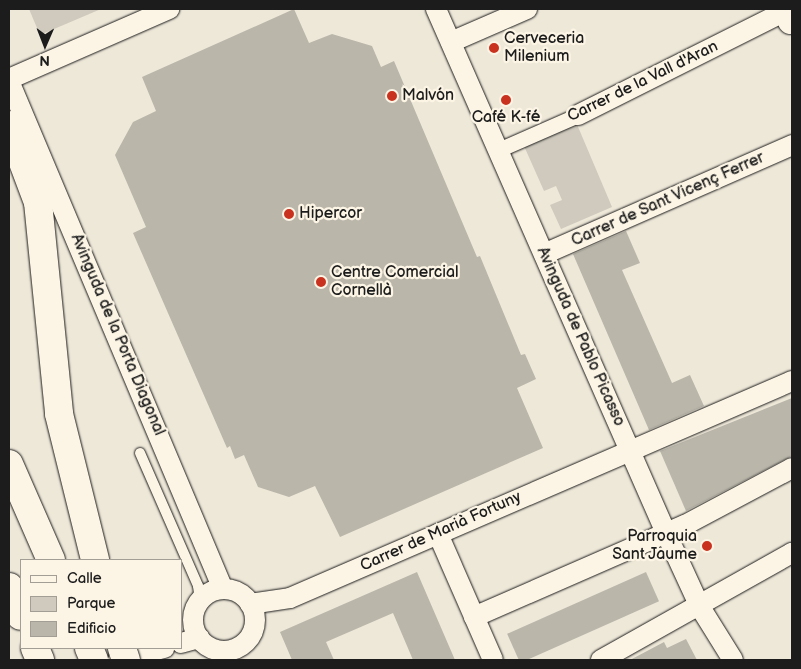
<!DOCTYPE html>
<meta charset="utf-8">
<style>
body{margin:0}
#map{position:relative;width:801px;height:669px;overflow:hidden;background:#eee8d9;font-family:"Balsamiq Sans",sans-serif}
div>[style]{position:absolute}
.green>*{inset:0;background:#cfcabd}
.building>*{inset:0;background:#bab6aa;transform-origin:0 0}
.roads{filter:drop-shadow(0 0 1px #1c1c1c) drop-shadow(0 0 1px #1c1c1c)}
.service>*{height:10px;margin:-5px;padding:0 5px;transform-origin:5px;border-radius:5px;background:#fcf5e5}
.pedestrian>*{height:15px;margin:-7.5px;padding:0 7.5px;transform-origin:7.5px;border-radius:7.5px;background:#fcf5e5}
.minor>*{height:20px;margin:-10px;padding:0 10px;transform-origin:10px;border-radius:10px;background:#fcf5e5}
.minor>.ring{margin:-10px;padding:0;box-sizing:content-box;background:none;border:20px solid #fcf5e5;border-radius:50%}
.tertiary>*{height:25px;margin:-12.5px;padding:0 12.5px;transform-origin:12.5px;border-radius:12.5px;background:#fcf5e5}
.trunk>*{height:28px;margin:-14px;padding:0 14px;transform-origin:14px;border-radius:14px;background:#fcf5e5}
.bridges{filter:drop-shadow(0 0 1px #1c1c1c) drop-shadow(0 0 1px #1c1c1c)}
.trunk-bridge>*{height:28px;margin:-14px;padding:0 14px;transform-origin:14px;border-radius:14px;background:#fcf5e5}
.dots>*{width:14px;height:14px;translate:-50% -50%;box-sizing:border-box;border:2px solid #fcf5e5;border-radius:50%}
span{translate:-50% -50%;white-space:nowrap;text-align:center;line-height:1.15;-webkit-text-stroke:4.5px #fcf5e5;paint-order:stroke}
.poi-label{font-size:16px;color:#1c1c1c}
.left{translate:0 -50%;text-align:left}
.right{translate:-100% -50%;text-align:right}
.street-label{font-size:16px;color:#1c1c1c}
.frame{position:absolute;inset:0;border:10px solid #1c1c1c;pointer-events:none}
.legend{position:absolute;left:20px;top:559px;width:162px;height:90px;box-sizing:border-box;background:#fcf5e5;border:1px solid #a29e95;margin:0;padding:6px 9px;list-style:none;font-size:15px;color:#1c1c1c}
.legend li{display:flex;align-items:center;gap:10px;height:25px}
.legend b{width:25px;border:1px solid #a29e95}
.north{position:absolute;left:20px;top:20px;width:50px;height:50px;-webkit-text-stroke:4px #fcf5e5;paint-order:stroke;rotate:181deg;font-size:14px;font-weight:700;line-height:20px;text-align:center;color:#1c1c1c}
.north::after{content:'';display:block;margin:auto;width:18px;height:22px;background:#1c1c1c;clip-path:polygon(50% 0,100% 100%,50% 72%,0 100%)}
</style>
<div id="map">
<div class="green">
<div style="clip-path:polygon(29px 9px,101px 9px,40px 35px)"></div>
<div style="clip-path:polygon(576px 122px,612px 207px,561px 229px,550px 205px,562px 200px,556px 186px,544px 191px,524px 146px)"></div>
</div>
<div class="building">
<div style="clip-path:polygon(294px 9px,309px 43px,332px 34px,372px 46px,381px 67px,394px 61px,477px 257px,480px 256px,521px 355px,525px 354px,536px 379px,517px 388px,543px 448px,340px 537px,315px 486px,289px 497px,258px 487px,244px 455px,235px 459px,230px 446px,227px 448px,133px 233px,146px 227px,115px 155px,133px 122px,156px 111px,142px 77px)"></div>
<div style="clip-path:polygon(626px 231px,640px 263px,622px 270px,672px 383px,690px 375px,704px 406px,649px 430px,573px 254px)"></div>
<div style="clip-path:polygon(792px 398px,792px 456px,686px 511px,660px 451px)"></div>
<div style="clip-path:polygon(417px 572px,455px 660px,413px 660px,393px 613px,326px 642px,334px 660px,292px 660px,280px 632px)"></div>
<div style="left:646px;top:572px;width:32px;height:152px;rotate:66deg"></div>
<div style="clip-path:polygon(686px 639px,697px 660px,630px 660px,664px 642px,667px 648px)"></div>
</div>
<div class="roads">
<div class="service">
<div style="left:140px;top:453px;width:145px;rotate:66.4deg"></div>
<div style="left:198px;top:586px;width:14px;rotate:82deg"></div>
</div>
<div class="pedestrian">
<div style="left:498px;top:150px;width:87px;rotate:-23.6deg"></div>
</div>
<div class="minor">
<div style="left:436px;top:9px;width:572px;rotate:66.3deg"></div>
<div style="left:666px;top:533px;width:81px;rotate:65.3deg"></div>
<div style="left:700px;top:607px;width:62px;rotate:58.1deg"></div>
<div style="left:451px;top:42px;width:83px;rotate:-23.5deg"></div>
<div style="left:9px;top:79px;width:175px;rotate:-23.6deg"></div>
<div style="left:9px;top:81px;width:551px;rotate:67.16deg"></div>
<div style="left:578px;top:115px;width:233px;rotate:-26.6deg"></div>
<div style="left:544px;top:254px;width:271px;rotate:-23.7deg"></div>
<div style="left:438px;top:534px;width:137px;rotate:66.4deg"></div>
<div class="ring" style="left:193px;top:589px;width:42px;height:42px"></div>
<div style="left:250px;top:604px;width:40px;rotate:-8.5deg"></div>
<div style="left:290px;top:598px;width:547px;rotate:-23.38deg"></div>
<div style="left:474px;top:617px;width:230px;rotate:-23.6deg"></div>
<div style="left:685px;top:525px;width:121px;rotate:-28deg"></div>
<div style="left:181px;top:643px;width:19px;rotate:-16deg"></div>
<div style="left:118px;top:660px;width:48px;rotate:-14.6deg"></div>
<div style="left:601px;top:660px;width:219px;rotate:-29.3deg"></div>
</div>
<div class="tertiary">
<div style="left:790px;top:21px;width:2px;rotate:-27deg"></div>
</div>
<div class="trunk">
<div style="left:9px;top:125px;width:82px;rotate:69.4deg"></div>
<div style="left:38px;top:202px;width:213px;rotate:84.3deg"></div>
<div style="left:59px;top:414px;width:150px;rotate:76.1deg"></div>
<div style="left:9px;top:464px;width:105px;rotate:66.4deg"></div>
<div style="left:9px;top:587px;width:31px;rotate:68deg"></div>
<div style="left:35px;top:648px;width:13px;rotate:67deg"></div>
<div style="left:89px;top:648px;width:13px;rotate:67deg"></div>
</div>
</div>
<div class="bridges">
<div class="trunk-bridge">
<div style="left:122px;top:648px;width:13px;rotate:72deg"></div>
</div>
</div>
<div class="dots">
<div style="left:494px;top:48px;background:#c8321e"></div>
<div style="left:392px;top:96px;background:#c8321e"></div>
<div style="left:506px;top:100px;background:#c8321e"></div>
<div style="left:289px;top:214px;background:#c8321e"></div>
<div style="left:321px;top:282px;background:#c8321e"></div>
<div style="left:707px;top:546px;background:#c8321e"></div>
</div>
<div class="poi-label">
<span class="left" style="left:504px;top:48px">Cerveceria<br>Milenium</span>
<span class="left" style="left:402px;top:96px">Malvón</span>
<span style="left:506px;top:118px">Café K-fé</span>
<span class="left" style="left:299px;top:214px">Hipercor</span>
<span class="left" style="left:331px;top:282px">Centre Comercial<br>Cornellà</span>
<span class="right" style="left:697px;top:546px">Parroquia<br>Sant Jaume</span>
</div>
<div class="street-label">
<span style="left:643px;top:82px;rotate:-26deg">Carrer de la Vall d'Aran</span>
<span style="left:668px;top:200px;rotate:-24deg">Carrer de Sant Vicenç Ferrer</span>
<span style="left:117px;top:335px;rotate:67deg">Avinguda de la Porta Diagonal</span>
<span style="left:580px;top:337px;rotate:66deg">Avinguda de Pablo Picasso</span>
<span style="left:441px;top:532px;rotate:-24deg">Carrer de Marià Fortuny</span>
</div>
<div class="frame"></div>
<ul class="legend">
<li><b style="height:6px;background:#fcf5e5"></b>Calle</li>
<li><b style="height:14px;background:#cfcabd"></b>Parque</li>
<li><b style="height:14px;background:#bab6aa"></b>Edificio</li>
</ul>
<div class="north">N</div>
</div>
